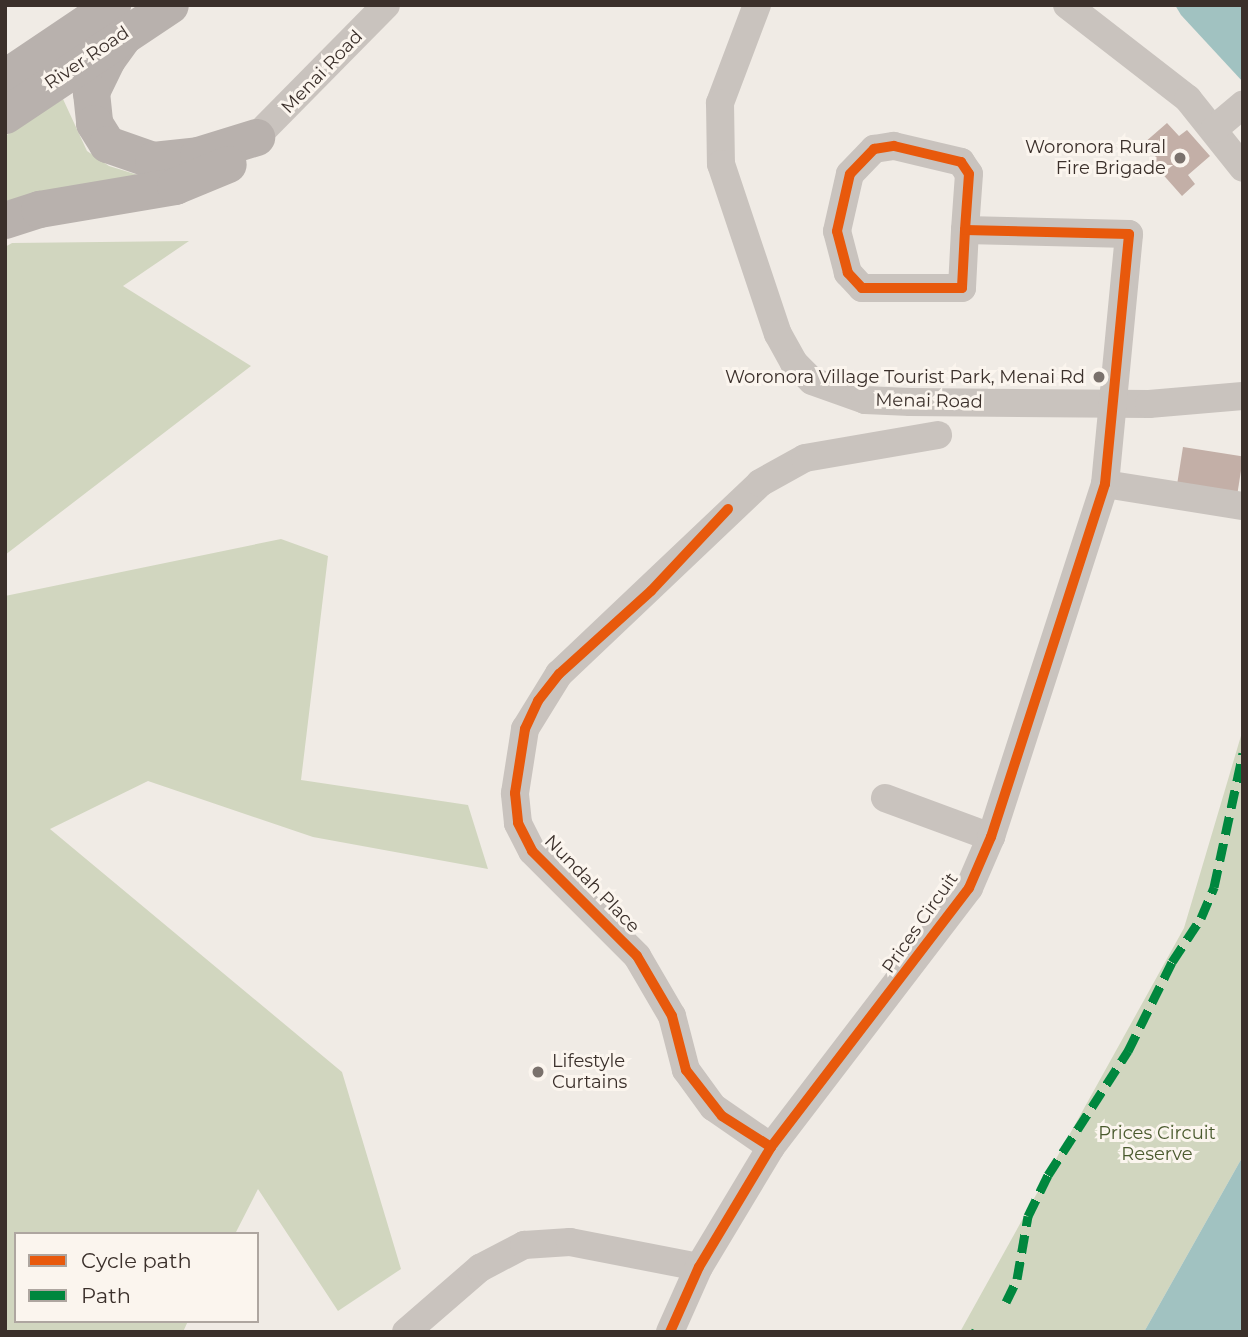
<!DOCTYPE html>
<style>
body{margin:0}
#map{position:relative;width:1248px;height:1337px;overflow:hidden;background:#f0ebe5;font-family:Montserrat,sans-serif}
div>[style]{position:absolute}
.green>*{inset:0;background:#d1d6bf}
.water>*{inset:0;background:#a1c2c1}
.building>*{inset:0;background:#c3afa7;transform-origin:0 0}
.minor>*{height:28px;margin:-14px;padding:0 14px;transform-origin:14px;border-radius:14px;background:#c9c3be}
.major>*{height:37px;margin:-18.5px;padding:0 18.5px;transform-origin:18.5px;border-radius:18.5px;background:#b8b1ad}
.quiet>*{height:9px;margin-top:-4.5px;transform-origin:0;background:repeating-linear-gradient(90deg,#00873e 0 18px,transparent 0 27px)}
.cycleway>*{height:10px;margin:-5px;padding:0 5px;transform-origin:5px;border-radius:5px;background:#e8590c}
.dots>*{width:19px;height:19px;translate:-50% -50%;box-sizing:border-box;border:4px solid #fbf5ee;border-radius:50%}
span{translate:-50% -50%;white-space:nowrap;text-align:center;line-height:1.15;-webkit-text-stroke:6px #fbf5ee;paint-order:stroke}
.street-label{font-size:18px;color:#3b302b}
.poi-label{font-size:18px;color:#3b302b}
.right{translate:-100% -50%;text-align:right}
.left{translate:0 -50%;text-align:left}
.park-label{font-size:18px;color:#4a5a2e}
.frame{position:absolute;inset:0;border:7px solid #3b302b;pointer-events:none}
.legend{position:absolute;left:14px;top:1232px;width:245px;height:91px;box-sizing:border-box;background:#fbf5ee;border:2px solid #aea6a0;margin:0;padding:9px 12px;list-style:none;font-size:21px;color:#3b302b}
.legend li{display:flex;align-items:center;gap:14px;height:35px}
.legend b{width:35px;border:2px solid #aea6a0}
</style>
<div id="map">
<div class="green">
<div style="clip-path:polygon(63px 99px,87px 151px,109px 166px,138px 175px,5px 205px,5px 136px)"></div>
<div style="clip-path:polygon(189px 241px,123px 286px,251px 366px,5px 555px,5px 247px,12px 243px)"></div>
<div style="clip-path:polygon(281px 539px,328px 556px,301px 780px,468px 805px,488px 869px,313px 837px,148px 781px,50px 829px,342px 1072px,401px 1269px,338px 1311px,258px 1189px,235px 1234px,16px 1234px,16px 1321px,188px 1321px,183px 1332px,5px 1332px,5px 596px)"></div>
<div style="clip-path:polygon(1243px 729px,1243px 1156px,1144px 1332px,960px 1332px,1184px 928px)"></div>
</div>
<div class="water">
<div style="clip-path:polygon(1175px 5px,1243px 5px,1243px 82px,1181px 15px)"></div>
<div style="clip-path:polygon(1243px 1156px,1243px 1332px,1144px 1332px)"></div>
</div>
<div class="building">
<div style="clip-path:polygon(1167px 123px,1179px 136px,1187px 130px,1210px 156px,1188px 175px,1195px 184px,1182px 196px,1151px 161px,1156px 156px,1144px 143px)"></div>
<div style="left:1183px;top:447px;width:61px;height:37px;rotate:9deg"></div>
</div>
<div class="minor">
<div style="left:757px;top:5px;width:105px;rotate:110.7deg"></div>
<div style="left:720px;top:103px;width:61px;rotate:89.1deg"></div>
<div style="left:721px;top:164px;width:179px;rotate:71.5deg"></div>
<div style="left:778px;top:334px;width:33px;rotate:61deg"></div>
<div style="left:794px;top:363px;width:25px;rotate:45deg"></div>
<div style="left:812px;top:381px;width:56px;rotate:19.7deg"></div>
<div style="left:865px;top:400px;width:45px;rotate:2.5deg"></div>
<div style="left:910px;top:402px;width:239px;rotate:0.5deg"></div>
<div style="left:1149px;top:404px;width:94px;rotate:-4.9deg"></div>
<div style="left:1067px;top:5px;width:153px;rotate:37.8deg"></div>
<div style="left:1188px;top:99px;width:88px;rotate:51.4deg"></div>
<div style="left:1214px;top:129px;width:38px;rotate:-40deg"></div>
<div style="left:256px;top:137px;width:185px;rotate:-45.4deg"></div>
<div style="left:1105px;top:484px;width:140px;rotate:9.1deg"></div>
<div style="left:885px;top:798px;width:113px;rotate:20.2deg"></div>
<div style="left:771px;top:1147px;width:70px;rotate:-145.4deg"></div>
<div style="left:713px;top:1107px;width:46px;rotate:-126.1deg"></div>
<div style="left:686px;top:1070px;width:56px;rotate:-104.5deg"></div>
<div style="left:672px;top:1016px;width:69px;rotate:-120.3deg"></div>
<div style="left:637px;top:956px;width:148px;rotate:-135deg"></div>
<div style="left:532px;top:851px;width:31px;rotate:-117deg"></div>
<div style="left:518px;top:823px;width:30px;rotate:-96deg"></div>
<div style="left:515px;top:793px;width:65px;rotate:-81.1deg"></div>
<div style="left:525px;top:729px;width:65px;rotate:-58.3deg"></div>
<div style="left:559px;top:674px;width:277px;rotate:-43.5deg"></div>
<div style="left:760px;top:483px;width:51px;rotate:-29.1deg"></div>
<div style="left:805px;top:458px;width:135px;rotate:-9.8deg"></div>
<div style="left:406px;top:1332px;width:98px;rotate:-40.9deg"></div>
<div style="left:480px;top:1268px;width:50px;rotate:-27.6deg"></div>
<div style="left:524px;top:1245px;width:46px;rotate:-3.7deg"></div>
<div style="left:570px;top:1242px;width:131px;rotate:11deg"></div>
<div style="left:670px;top:1332px;width:71px;rotate:-66deg"></div>
<div style="left:699px;top:1267px;width:140px;rotate:-59deg"></div>
<div style="left:771px;top:1147px;width:326px;rotate:-52.6deg"></div>
<div style="left:969px;top:888px;width:56px;rotate:-66.7deg"></div>
<div style="left:991px;top:837px;width:371px;rotate:-72.1deg"></div>
<div style="left:1105px;top:484px;width:251px;rotate:-84.5deg"></div>
<div style="left:1129px;top:234px;width:164px;rotate:-178.6deg"></div>
<div style="left:965px;top:230px;width:58px;rotate:93deg"></div>
<div style="left:962px;top:288px;width:100px;rotate:180deg"></div>
<div style="left:862px;top:288px;width:21px;rotate:-133deg"></div>
<div style="left:848px;top:273px;width:43px;rotate:-104.7deg"></div>
<div style="left:837px;top:231px;width:58px;rotate:-77.2deg"></div>
<div style="left:850px;top:174px;width:35px;rotate:-46deg"></div>
<div style="left:874px;top:149px;width:20px;rotate:-9deg"></div>
<div style="left:894px;top:146px;width:69px;rotate:13.4deg"></div>
<div style="left:961px;top:162px;width:14px;rotate:56deg"></div>
<div style="left:969px;top:174px;width:56px;rotate:94.1deg"></div>
</div>
<div class="major">
<div style="left:128px;top:30px;width:36px;rotate:126deg"></div>
<div style="left:107px;top:59px;width:37px;rotate:116deg"></div>
<div style="left:91px;top:92px;width:31px;rotate:84deg"></div>
<div style="left:94px;top:123px;width:25px;rotate:58deg"></div>
<div style="left:107px;top:144px;width:49px;rotate:19.2deg"></div>
<div style="left:153px;top:160px;width:45px;rotate:-6.3deg"></div>
<div style="left:198px;top:155px;width:61px;rotate:-17.2deg"></div>
<div style="left:5px;top:77px;width:129px;rotate:-33.9deg"></div>
<div style="left:5px;top:115px;width:198px;rotate:-33.7deg"></div>
<div style="left:5px;top:220px;width:36px;rotate:-18deg"></div>
<div style="left:39px;top:209px;width:138px;rotate:-9.6deg"></div>
<div style="left:175px;top:186px;width:57px;rotate:-22.5deg"></div>
</div>
<div class="quiet">
<div style="left:1006px;top:1302px;width:25px;rotate:-64deg"></div>
<div style="left:1017px;top:1279px;width:64px;rotate:-80.1deg"></div>
<div style="left:1028px;top:1216px;width:46px;rotate:-64deg"></div>
<div style="left:1048px;top:1175px;width:148px;rotate:-57.2deg"></div>
<div style="left:1128px;top:1051px;width:99px;rotate:-63.7deg"></div>
<div style="left:1172px;top:962px;width:53px;rotate:-56.6deg"></div>
<div style="left:1201px;top:918px;width:34px;rotate:-67deg"></div>
<div style="left:1214px;top:887px;width:137px;rotate:-77.8deg"></div>
<div style="left:975px;top:1332px;width:2px;rotate:-63deg"></div>
</div>
<div class="cycleway">
<div style="left:728px;top:509px;width:112px;rotate:133.2deg"></div>
<div style="left:651px;top:591px;width:124px;rotate:137.9deg"></div>
<div style="left:559px;top:674px;width:34px;rotate:128deg"></div>
<div style="left:538px;top:701px;width:31px;rotate:115deg"></div>
<div style="left:525px;top:729px;width:65px;rotate:98.9deg"></div>
<div style="left:515px;top:793px;width:30px;rotate:84deg"></div>
<div style="left:518px;top:823px;width:31px;rotate:63deg"></div>
<div style="left:532px;top:851px;width:148px;rotate:45deg"></div>
<div style="left:637px;top:956px;width:69px;rotate:59.7deg"></div>
<div style="left:672px;top:1016px;width:56px;rotate:75.5deg"></div>
<div style="left:686px;top:1070px;width:58px;rotate:52deg"></div>
<div style="left:722px;top:1116px;width:58px;rotate:32.3deg"></div>
<div style="left:670px;top:1332px;width:71px;rotate:-66deg"></div>
<div style="left:699px;top:1267px;width:140px;rotate:-59deg"></div>
<div style="left:771px;top:1147px;width:326px;rotate:-52.6deg"></div>
<div style="left:969px;top:888px;width:56px;rotate:-66.7deg"></div>
<div style="left:991px;top:837px;width:371px;rotate:-72.1deg"></div>
<div style="left:1105px;top:484px;width:251px;rotate:-84.5deg"></div>
<div style="left:1129px;top:234px;width:164px;rotate:-178.6deg"></div>
<div style="left:965px;top:230px;width:58px;rotate:93deg"></div>
<div style="left:962px;top:288px;width:100px;rotate:180deg"></div>
<div style="left:862px;top:288px;width:21px;rotate:-133deg"></div>
<div style="left:848px;top:273px;width:43px;rotate:-104.7deg"></div>
<div style="left:837px;top:231px;width:58px;rotate:-77.2deg"></div>
<div style="left:850px;top:174px;width:35px;rotate:-46deg"></div>
<div style="left:874px;top:149px;width:20px;rotate:-9deg"></div>
<div style="left:894px;top:146px;width:69px;rotate:13.4deg"></div>
<div style="left:961px;top:162px;width:14px;rotate:56deg"></div>
<div style="left:969px;top:174px;width:56px;rotate:94.1deg"></div>
</div>
<div class="dots">
<div style="left:1180px;top:158px;background:#7a716c"></div>
<div style="left:1099px;top:377px;background:#7a716c"></div>
<div style="left:538px;top:1072px;background:#7a716c"></div>
</div>
<div class="street-label">
<span style="left:87px;top:58px;rotate:-34deg">River Road</span>
<span style="left:322px;top:72px;rotate:-46deg">Menai Road</span>
<span style="left:929px;top:401px;rotate:1deg">Menai Road</span>
<span style="left:592px;top:884px;rotate:46deg">Nundah Place</span>
<span style="left:920px;top:923px;rotate:-55deg">Prices Circuit</span>
</div>
<div class="poi-label">
<span class="right" style="left:1166px;top:158px">Woronora Rural<br>Fire Brigade</span>
<span class="right" style="left:1085px;top:377px">Woronora Village Tourist Park, Menai Rd</span>
<span class="left" style="left:552px;top:1072px">Lifestyle<br>Curtains</span>
</div>
<div class="park-label">
<span style="left:1157px;top:1144px">Prices Circuit<br>Reserve</span>
</div>
<div class="frame"></div>
<ul class="legend">
<li><b style="height:9px;background:#e8590c"></b>Cycle path</li>
<li><b style="height:9px;background:#00873e"></b>Path</li>
</ul>
</div>
